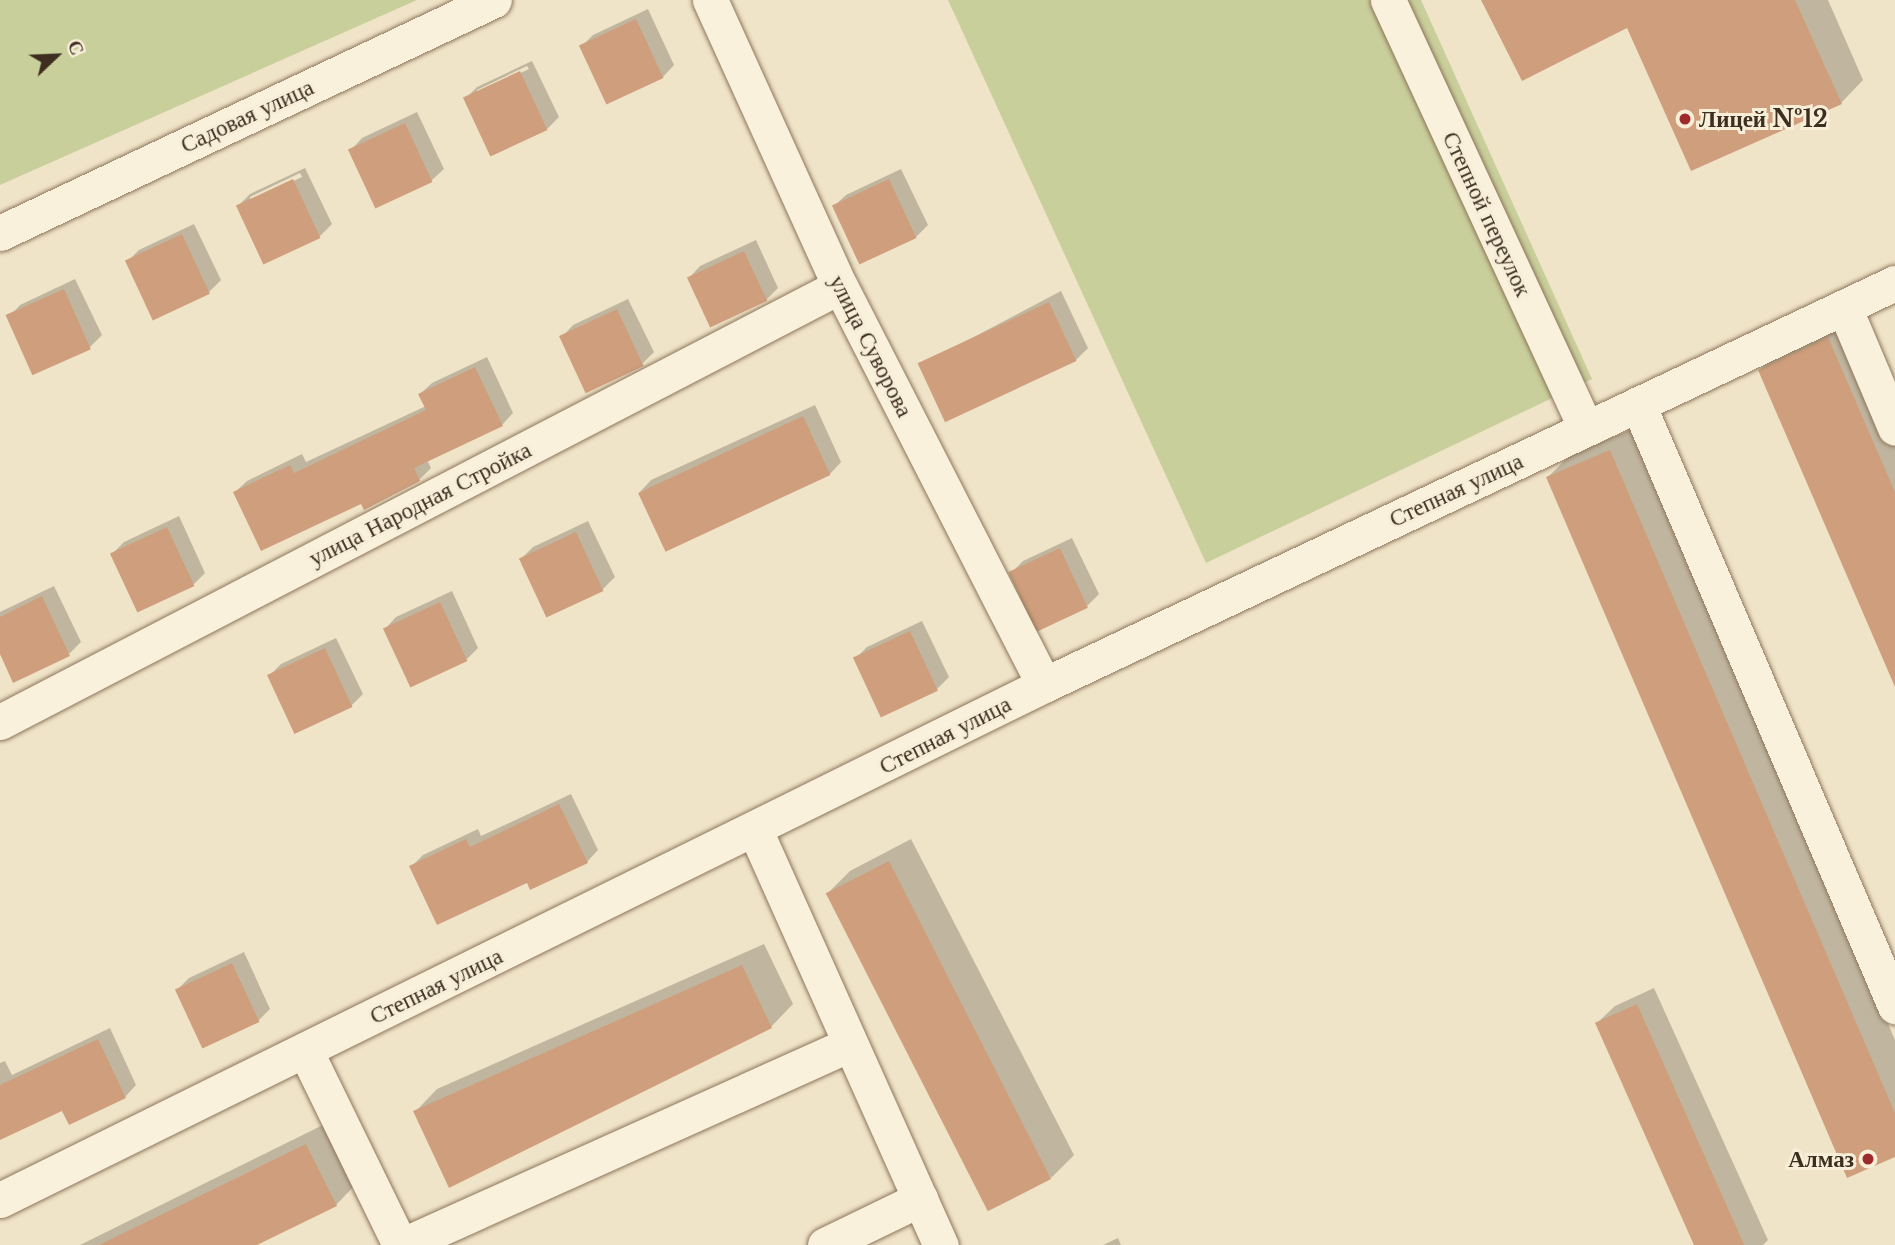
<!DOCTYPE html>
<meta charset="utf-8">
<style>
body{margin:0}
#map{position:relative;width:1895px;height:1245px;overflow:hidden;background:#f0e4c8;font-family:"Libre Baskerville",serif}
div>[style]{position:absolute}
.green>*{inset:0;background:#c9cf9b}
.shadow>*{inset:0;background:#0003}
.building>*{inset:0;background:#cf9f7d;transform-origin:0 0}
.roads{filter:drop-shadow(0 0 2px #8d765c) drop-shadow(0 0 2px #8d765c)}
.minor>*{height:35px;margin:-17.5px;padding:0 17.5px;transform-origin:17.5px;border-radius:17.5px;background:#faf1dc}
.dots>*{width:19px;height:19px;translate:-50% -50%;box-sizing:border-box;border:4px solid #f7eed8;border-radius:50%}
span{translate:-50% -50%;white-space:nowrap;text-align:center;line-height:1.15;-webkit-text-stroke:6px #f7eed8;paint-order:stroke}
.street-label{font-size:23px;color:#3d2e20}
.poi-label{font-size:23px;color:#3d2e20;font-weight:700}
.left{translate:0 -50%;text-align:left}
.right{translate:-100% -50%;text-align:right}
.north{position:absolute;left:21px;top:21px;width:70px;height:70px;-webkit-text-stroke:5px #f7eed8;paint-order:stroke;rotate:67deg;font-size:19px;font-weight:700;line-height:28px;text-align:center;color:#3d2e20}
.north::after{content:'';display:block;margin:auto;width:24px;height:32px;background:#3d2e20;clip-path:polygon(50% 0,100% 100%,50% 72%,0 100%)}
</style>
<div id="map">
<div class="green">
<div style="clip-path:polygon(0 0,417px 0,0 185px)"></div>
<div style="clip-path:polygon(948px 0,1421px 0,1592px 379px,1206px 563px)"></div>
</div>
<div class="shadow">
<div style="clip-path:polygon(1483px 0,1828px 0,1863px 80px,1841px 103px,1628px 26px)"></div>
<div style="clip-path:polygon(648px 9px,674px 65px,663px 77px,581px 47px,593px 35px)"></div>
<div style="clip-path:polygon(evenodd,532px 61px,559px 117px,547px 129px,465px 99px,477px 87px,532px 61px,527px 66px,529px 69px,477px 94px,477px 90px,527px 66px)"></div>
<div style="clip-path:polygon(417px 112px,444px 169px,432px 180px,377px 206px,351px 150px,362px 138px)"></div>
<div style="clip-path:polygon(evenodd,305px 168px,332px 224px,320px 236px,265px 262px,238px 206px,250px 194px,305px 168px,300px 173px,302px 177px,250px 201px,250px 197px,300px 173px)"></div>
<div style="clip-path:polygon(901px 169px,928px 225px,916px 237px,834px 206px,846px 195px)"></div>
<div style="clip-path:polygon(194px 224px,221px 280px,209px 292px,127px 262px,139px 250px)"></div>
<div style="clip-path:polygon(756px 240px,778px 288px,766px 300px,689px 278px,700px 266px)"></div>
<div style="clip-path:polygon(75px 279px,102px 335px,90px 347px,36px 373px,9px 317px,20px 305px)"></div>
<div style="clip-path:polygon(1061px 291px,1088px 348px,1076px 360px,922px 369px,934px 358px)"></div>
<div style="clip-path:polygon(628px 299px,654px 352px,642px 364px,562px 337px,573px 325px)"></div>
<div style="clip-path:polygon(1851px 316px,1895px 418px,1895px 682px,1760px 370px,1782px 348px)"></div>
<div style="clip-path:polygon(487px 357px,513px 413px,502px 425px,427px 460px,431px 468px,419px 480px,362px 501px,235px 492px,247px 481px,302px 454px,306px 462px,426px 406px,420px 394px,432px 383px)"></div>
<div style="clip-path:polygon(815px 405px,841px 462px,830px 474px,640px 492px,651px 480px)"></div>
<div style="clip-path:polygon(1633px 429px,1895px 1040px,1895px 1155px,1548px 477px,1570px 455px)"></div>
<div style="clip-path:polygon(179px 516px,205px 573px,194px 584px,112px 554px,124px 542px)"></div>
<div style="clip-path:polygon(588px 521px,615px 577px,603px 589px,548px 615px,521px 559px,533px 547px)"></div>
<div style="clip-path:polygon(1072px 538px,1099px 594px,1087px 606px,1011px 573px,1023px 561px)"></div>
<div style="clip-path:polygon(54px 586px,81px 642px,69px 654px,14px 680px,0 650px,0 612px)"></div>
<div style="clip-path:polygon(452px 591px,478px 648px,467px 659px,385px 629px,396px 617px)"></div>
<div style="clip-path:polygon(922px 621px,949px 677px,937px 689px,855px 659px,867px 647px)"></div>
<div style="clip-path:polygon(336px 638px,363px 694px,351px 706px,269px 676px,281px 664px)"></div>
<div style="clip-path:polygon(571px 794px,598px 850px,587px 862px,528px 880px,411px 867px,423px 855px,478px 829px,481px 836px)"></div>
<div style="clip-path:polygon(911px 839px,1074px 1155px,1051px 1178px,828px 893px,850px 871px)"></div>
<div style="clip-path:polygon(764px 944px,793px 1004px,771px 1027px,415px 1112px,437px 1089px)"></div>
<div style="clip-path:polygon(244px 952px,270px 1009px,259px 1020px,177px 990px,189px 978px)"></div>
<div style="clip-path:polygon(1654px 988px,1768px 1240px,1763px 1245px,1697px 1245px,1597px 1023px,1615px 1006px)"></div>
<div style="clip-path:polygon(110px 1028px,136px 1085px,125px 1097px,63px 1109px,0 1138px,0 1063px,5px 1061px,12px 1075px)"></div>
<div style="clip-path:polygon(329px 1122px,358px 1182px,336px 1205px,253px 1245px,80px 1245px)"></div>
<div style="clip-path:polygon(1118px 1238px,1121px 1245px,1103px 1245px)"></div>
</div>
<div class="building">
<div style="clip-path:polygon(1481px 0,1795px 0,1842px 104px,1691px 171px,1627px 28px,1522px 81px)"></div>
<div style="left:636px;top:19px;width:65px;height:63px;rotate:65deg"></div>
<div style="left:520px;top:71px;width:65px;height:63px;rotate:65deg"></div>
<div style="left:405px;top:123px;width:65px;height:63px;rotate:65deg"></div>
<div style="left:293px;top:179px;width:65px;height:63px;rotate:65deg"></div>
<div style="left:889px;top:179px;width:65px;height:63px;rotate:65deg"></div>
<div style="left:182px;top:234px;width:66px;height:63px;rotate:65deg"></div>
<div style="left:744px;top:251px;width:55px;height:63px;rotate:65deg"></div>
<div style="left:64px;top:289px;width:66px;height:64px;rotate:66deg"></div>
<div style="left:1049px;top:302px;width:65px;height:145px;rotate:65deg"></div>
<div style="left:617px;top:309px;width:63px;height:64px;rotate:65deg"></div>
<div style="clip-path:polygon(1828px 337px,1895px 492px,1895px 687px,1758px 370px)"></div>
<div style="clip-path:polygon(475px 367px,503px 426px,414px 468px,420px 481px,364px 510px,361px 504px,261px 551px,233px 492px,290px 465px,294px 473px,426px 410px,418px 394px)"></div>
<div style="left:803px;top:416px;width:65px;height:182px;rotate:65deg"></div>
<div style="clip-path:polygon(1610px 450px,1895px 1113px,1895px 1157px,1847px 1178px,1546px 477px)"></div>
<div style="left:167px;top:527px;width:65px;height:63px;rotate:65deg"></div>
<div style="left:576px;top:532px;width:65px;height:63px;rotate:65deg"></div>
<div style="left:1060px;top:548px;width:66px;height:57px;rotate:65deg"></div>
<div style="clip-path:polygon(42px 596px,70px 656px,13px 683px,0 654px,0 617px)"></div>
<div style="left:440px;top:602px;width:65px;height:63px;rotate:65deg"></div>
<div style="left:910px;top:631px;width:66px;height:63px;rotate:65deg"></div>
<div style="left:325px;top:648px;width:65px;height:64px;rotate:65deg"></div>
<div style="clip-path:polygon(559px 804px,588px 863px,530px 890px,527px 883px,437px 925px,409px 866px,466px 839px,470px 847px)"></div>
<div style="left:889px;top:861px;width:357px;height:71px;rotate:63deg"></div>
<div style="left:232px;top:963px;width:65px;height:63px;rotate:65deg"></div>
<div style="clip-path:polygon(742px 965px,772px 1028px,449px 1188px,413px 1111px)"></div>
<div style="left:1637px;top:1004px;width:265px;height:46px;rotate:66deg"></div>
<div style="clip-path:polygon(98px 1039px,126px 1098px,69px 1125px,62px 1111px,0 1140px,0 1085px)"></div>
<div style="clip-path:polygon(306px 1144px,337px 1206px,257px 1245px,99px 1245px)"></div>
</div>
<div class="roads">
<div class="minor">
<div style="left:710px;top:0;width:314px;rotate:65.6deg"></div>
<div style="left:840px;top:286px;width:448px;rotate:62.9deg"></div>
<div style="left:1388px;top:0;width:472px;rotate:65.2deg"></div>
<div style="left:0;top:233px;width:546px;rotate:-25.25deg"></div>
<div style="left:1844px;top:307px;width:131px;rotate:67.1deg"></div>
<div style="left:1638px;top:404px;width:655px;rotate:66.88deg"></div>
<div style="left:0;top:722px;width:946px;rotate:-27.43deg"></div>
<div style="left:755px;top:830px;width:455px;rotate:65.9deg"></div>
<div style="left:305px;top:1050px;width:217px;rotate:64deg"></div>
<div style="left:0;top:1200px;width:1164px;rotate:-26.26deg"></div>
<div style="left:1044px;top:685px;width:941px;rotate:-25.29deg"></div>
<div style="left:403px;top:1245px;width:490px;rotate:-24.2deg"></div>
<div style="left:825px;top:1245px;width:106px;rotate:-25.8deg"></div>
</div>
</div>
<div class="dots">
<div style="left:1685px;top:119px;background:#9e2a2b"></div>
<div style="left:1868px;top:1159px;background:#9e2a2b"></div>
</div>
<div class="street-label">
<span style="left:247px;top:116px;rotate:-25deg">Садовая улица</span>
<span style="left:1487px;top:214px;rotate:65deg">Степной переулок</span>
<span style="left:871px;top:346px;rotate:63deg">улица Суворова</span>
<span style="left:1456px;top:490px;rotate:-25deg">Степная улица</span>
<span style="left:420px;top:504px;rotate:-27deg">улица Народная Стройка</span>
<span style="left:945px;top:735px;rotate:-27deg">Степная улица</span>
<span style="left:436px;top:986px;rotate:-26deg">Степная улица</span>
</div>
<div class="poi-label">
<span class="left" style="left:1699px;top:119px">Лицей №12</span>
<span class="right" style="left:1854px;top:1159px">Алмаз</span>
</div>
<div class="north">С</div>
</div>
